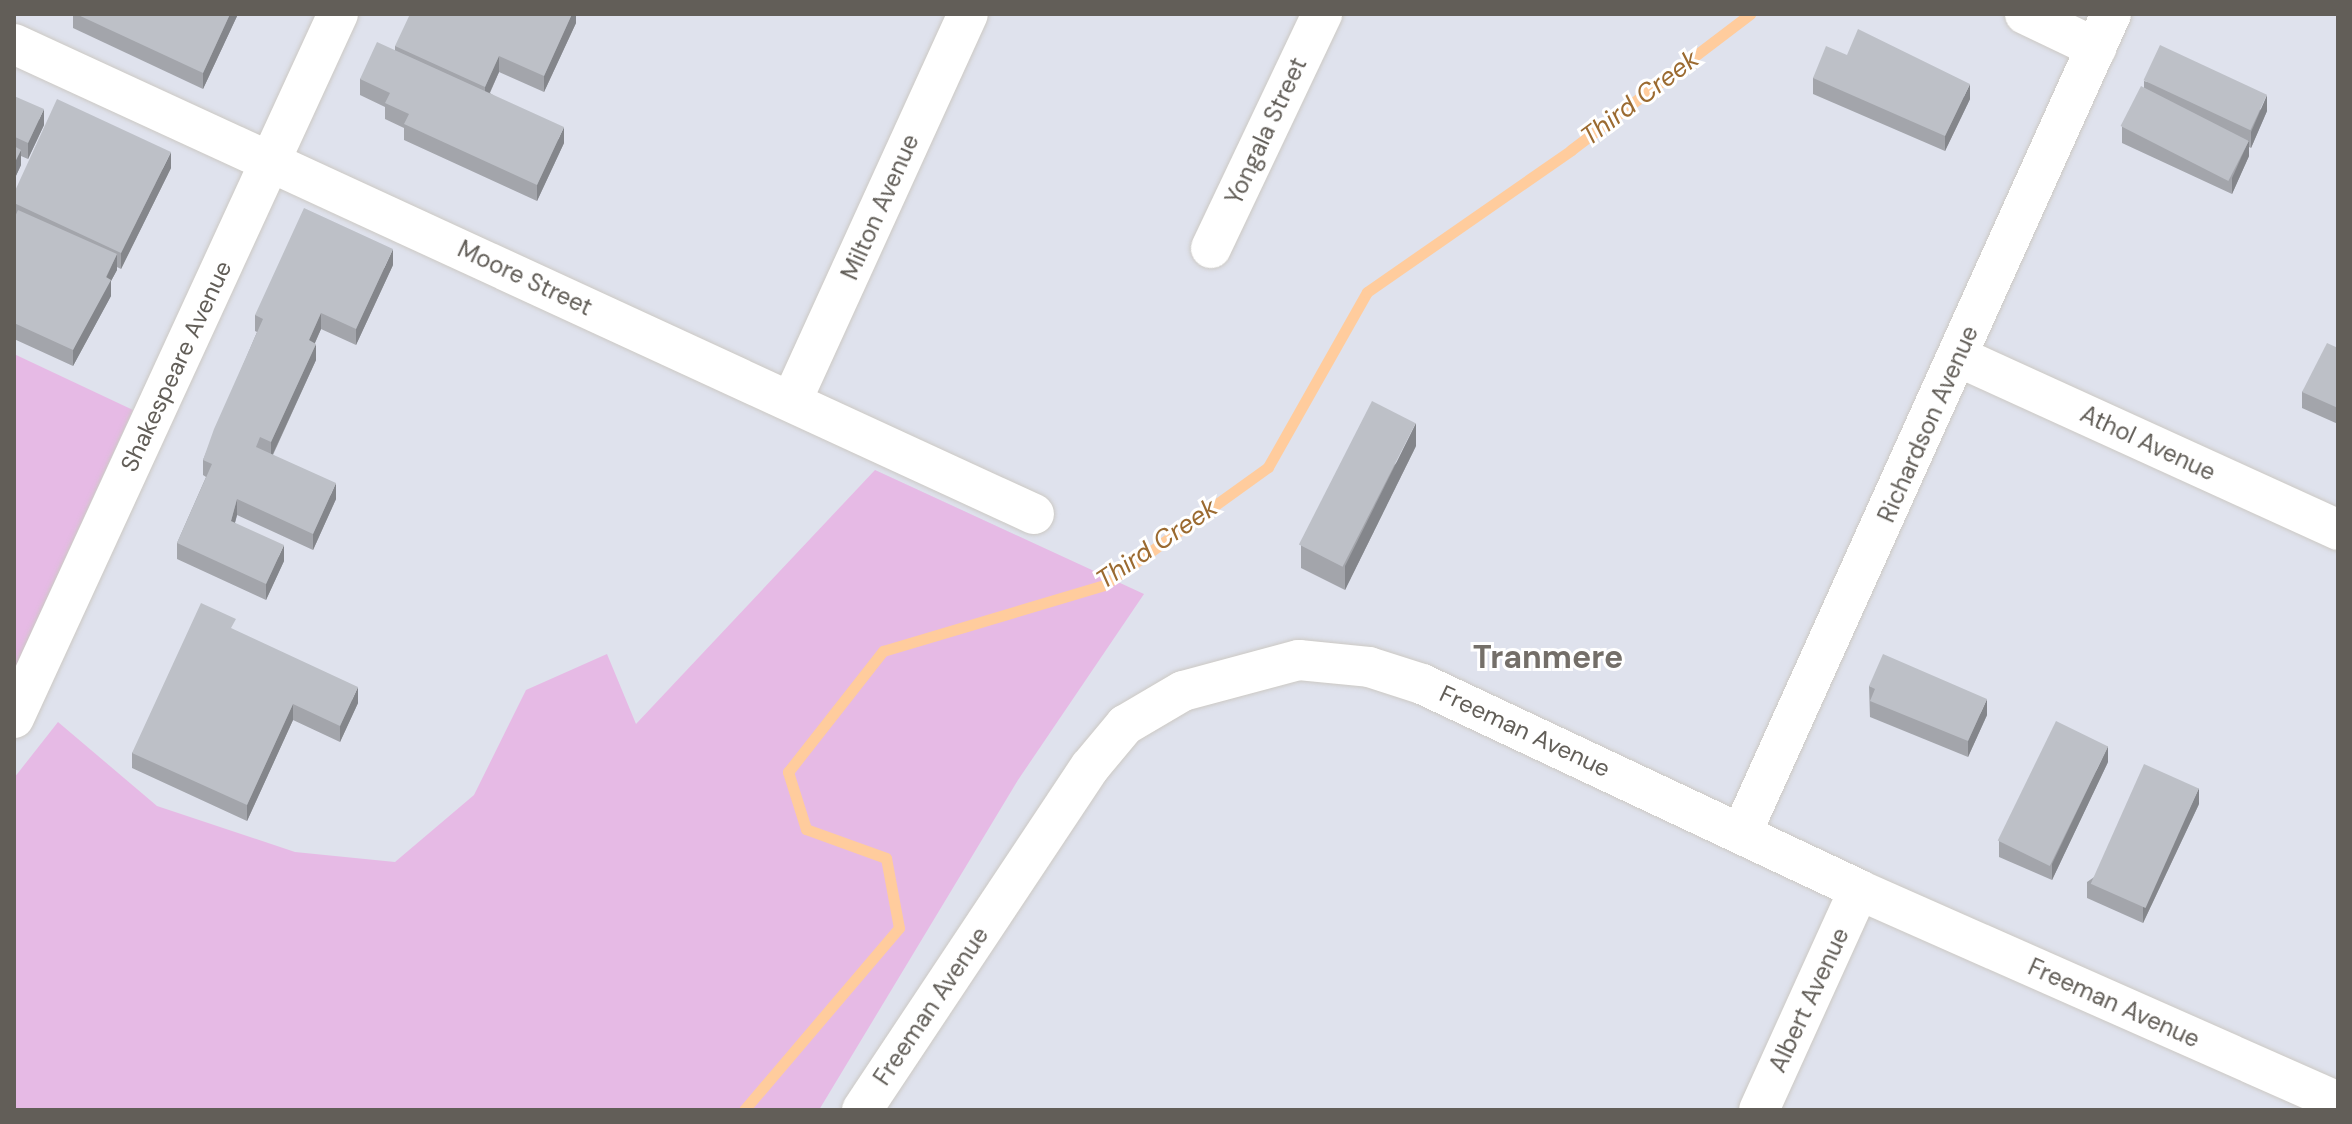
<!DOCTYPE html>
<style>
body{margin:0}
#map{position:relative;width:2352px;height:1124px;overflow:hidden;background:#dfe2ed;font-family:"DM Sans",sans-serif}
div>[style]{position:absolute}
.green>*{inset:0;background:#e6bae5}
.stream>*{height:11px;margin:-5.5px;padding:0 5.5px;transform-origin:5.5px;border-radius:5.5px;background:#ffcc9d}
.roads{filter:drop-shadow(0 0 2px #ccc9c4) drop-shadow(0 0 2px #ccc9c4)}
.street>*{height:40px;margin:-20px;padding:0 20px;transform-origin:20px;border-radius:20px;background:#fff}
.wall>*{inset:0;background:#a3a5ab}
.shaded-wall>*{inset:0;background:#84868b}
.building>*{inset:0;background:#bdc0c7;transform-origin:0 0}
span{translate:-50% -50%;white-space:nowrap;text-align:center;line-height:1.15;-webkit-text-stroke:6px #fff;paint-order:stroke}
.street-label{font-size:24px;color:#625e58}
.water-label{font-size:26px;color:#9b6a30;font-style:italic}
.district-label{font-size:32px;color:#746f69;font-weight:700}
.frame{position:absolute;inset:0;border:16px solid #625e58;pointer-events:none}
</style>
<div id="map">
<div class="green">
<div style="clip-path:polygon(14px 354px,133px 410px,14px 670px)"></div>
<div style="clip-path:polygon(875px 470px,1144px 594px,1018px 780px,819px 1110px,14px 1110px,14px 778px,58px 722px,157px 806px,295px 852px,395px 862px,474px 795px,526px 690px,607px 654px,636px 724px)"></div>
</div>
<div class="stream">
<div style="left:744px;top:1110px;width:239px;rotate:-49.6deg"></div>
<div style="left:899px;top:928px;width:71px;rotate:-100.5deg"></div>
<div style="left:886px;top:858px;width:85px;rotate:-160.1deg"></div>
<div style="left:806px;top:829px;width:60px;rotate:-107.5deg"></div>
<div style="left:788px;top:772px;width:154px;rotate:-51.9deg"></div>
<div style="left:883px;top:651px;width:231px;rotate:-16.6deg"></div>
<div style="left:1104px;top:585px;width:202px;rotate:-35.7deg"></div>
<div style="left:1268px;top:467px;width:201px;rotate:-60.5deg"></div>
<div style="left:1367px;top:292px;width:249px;rotate:-34.8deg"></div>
<div style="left:1571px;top:150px;width:225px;rotate:-37.2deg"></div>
</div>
<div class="roads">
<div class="street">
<div style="left:2025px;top:14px;width:79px;rotate:25.6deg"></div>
<div style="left:14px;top:44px;width:1123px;rotate:24.74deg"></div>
<div style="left:1211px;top:248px;width:259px;rotate:-64.6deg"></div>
<div style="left:1959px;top:357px;width:417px;rotate:24.5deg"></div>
<div style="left:792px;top:400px;width:424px;rotate:-65.5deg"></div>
<div style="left:14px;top:718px;width:775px;rotate:-65.29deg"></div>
<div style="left:1742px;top:832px;width:897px;rotate:-65.72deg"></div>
<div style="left:862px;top:1110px;width:412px;rotate:-56.4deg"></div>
<div style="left:1090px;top:767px;width:55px;rotate:-50.2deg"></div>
<div style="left:1125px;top:725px;width:67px;rotate:-30.4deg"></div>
<div style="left:1183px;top:691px;width:120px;rotate:-15deg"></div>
<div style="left:1299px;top:660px;width:70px;rotate:5.7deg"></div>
<div style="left:1369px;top:667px;width:56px;rotate:17.8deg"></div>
<div style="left:1422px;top:684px;width:483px;rotate:25.2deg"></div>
<div style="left:1859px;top:890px;width:524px;rotate:23.87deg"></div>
<div style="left:1759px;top:1110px;width:242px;rotate:-65.6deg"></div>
</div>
</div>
<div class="wall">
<div style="clip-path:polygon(73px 14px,238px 14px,203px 89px,73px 28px)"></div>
<div style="clip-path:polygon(576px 14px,576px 23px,544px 92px,499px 72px,490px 93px,564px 143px,537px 201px,404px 140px,404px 128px,385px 119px,385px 107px,360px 95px,360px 79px,395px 50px,395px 46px)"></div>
<div style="clip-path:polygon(1847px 55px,1970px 99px,1945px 151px,1813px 94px,1813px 78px)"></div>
<div style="clip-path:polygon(2144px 81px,2267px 111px,2251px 148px,2249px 147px,2249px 156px,2232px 194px,2122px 143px,2122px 127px,2144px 88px)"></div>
<div style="clip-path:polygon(14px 96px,44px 125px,28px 159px,21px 156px,21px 165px,14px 180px)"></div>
<div style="clip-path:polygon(171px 168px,121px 269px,117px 267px,117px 270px,111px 281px,111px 296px,73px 366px,14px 339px,14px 193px)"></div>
<div style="clip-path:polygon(393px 265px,356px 345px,321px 329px,315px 343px,316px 360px,273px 455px,336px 499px,313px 550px,237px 515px,235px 523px,284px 561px,266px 600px,177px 559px,177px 543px,206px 477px,203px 475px,203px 460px,257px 332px,255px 331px,255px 315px)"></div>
<div style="clip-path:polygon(2338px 348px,2338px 424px,2302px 408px,2302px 392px)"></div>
<div style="clip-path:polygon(1416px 446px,1345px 590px,1301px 568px,1301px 545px)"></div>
<div style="clip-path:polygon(236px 631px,358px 703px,340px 742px,293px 720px,247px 821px,132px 768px,132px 753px)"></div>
<div style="clip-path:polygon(1869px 686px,1987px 715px,1968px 757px,1870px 717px)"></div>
<div style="clip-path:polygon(2108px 762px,2052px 880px,1999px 857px,1999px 841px)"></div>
<div style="clip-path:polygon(2199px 804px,2143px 923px,2087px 898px,2087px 882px)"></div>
</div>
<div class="shaded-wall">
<div style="clip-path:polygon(230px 14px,238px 14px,203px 89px,203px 73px)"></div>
<div style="clip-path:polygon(572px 14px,576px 14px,576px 23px,544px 92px,544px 76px)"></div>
<div style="clip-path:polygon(499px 56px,499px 72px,485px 103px,485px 87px)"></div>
<div style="clip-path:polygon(1970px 84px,1970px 99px,1945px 151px,1945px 136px)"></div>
<div style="clip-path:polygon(2267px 95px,2267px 111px,2251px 148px,2251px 132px)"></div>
<div style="clip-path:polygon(44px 109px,44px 125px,28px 159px,28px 143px)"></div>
<div style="clip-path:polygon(564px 127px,564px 143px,537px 201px,537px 185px)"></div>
<div style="clip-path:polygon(2249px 140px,2249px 156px,2232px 194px,2232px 178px)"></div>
<div style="clip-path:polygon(21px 150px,21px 165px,14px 180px,14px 164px)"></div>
<div style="clip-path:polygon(171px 152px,171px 168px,121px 269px,121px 253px)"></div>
<div style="clip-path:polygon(393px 249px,393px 265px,356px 345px,356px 329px)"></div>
<div style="clip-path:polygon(117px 254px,117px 270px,111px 281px,111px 296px,73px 366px,73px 350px)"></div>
<div style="clip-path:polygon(321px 313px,321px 329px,309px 356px,309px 340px)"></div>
<div style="clip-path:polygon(316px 344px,316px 360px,271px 458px,271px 442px)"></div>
<div style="clip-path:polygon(1416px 423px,1416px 446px,1345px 590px,1345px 566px)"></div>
<div style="clip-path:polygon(336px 483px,336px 499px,313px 550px,313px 534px)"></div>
<div style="clip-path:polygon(237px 499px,237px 515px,231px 537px,231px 521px)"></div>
<div style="clip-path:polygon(284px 545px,284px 561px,266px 600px,266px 584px)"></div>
<div style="clip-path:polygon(358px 687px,358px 703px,340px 742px,340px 726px)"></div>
<div style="clip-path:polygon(1987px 699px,1987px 715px,1968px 757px,1968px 741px)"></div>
<div style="clip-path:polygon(293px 704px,293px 720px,247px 821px,247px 805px)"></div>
<div style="clip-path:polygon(2108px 746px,2108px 762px,2052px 880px,2052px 864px)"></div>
<div style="clip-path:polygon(2199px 788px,2199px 804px,2143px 923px,2143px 907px)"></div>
</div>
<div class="building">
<div style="clip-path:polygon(76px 14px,230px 14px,203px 73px)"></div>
<div style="clip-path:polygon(410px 14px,572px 14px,544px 76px,499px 56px,485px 87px,395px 46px)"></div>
<div style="clip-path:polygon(1858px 29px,1970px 84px,1945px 136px,1813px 78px,1826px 46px,1847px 55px)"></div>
<div style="clip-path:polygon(377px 42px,564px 127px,537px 185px,404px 124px,409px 114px,385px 103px,390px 93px,360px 79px)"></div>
<div style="left:2160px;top:45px;width:118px;height:39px;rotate:25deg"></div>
<div style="left:2141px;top:86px;width:121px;height:45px;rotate:27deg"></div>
<div style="clip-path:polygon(14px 96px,44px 109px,28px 143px,15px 137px,14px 139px)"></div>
<div style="clip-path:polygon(57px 99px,171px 152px,121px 253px,14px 203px,14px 193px)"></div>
<div style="clip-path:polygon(14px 146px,21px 150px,14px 164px)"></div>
<div style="clip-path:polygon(304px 208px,393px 249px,356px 329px,321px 313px,309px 340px,316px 344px,271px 442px,260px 437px,256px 447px,336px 483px,313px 534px,237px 499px,231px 521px,284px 545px,266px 584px,177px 543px,212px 464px,203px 460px,214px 429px,263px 319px,255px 315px)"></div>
<div style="clip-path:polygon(18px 210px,117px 254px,106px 277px,111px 280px,73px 350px,14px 323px,14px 219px)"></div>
<div style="clip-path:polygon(2327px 343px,2338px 348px,2338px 408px,2302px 392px)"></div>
<div style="left:1372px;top:401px;width:49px;height:161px;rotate:27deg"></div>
<div style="clip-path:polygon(201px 603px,236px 619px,231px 628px,358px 687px,340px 726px,293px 704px,247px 805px,132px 753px)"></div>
<div style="clip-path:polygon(1883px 654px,1987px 699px,1968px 741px,1870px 701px,1875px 689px,1869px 686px)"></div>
<div style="left:2056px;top:721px;width:58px;height:133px;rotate:26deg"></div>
<div style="left:2144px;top:764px;width:60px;height:131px;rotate:24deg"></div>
</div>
<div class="street-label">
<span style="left:1266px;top:131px;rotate:-65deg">Yongala Street</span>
<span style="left:880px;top:207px;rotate:-66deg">Milton Avenue</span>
<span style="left:525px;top:278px;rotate:25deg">Moore Street</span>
<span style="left:176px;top:366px;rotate:-65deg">Shakespeare Avenue</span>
<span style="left:1928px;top:424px;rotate:-66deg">Richardson Avenue</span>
<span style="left:2148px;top:443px;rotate:25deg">Athol Avenue</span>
<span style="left:1525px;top:731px;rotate:25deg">Freeman Avenue</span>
<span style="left:1809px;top:1000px;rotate:-65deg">Albert Avenue</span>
<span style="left:2114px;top:1003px;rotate:24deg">Freeman Avenue</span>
<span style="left:931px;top:1006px;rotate:-56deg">Freeman Avenue</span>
</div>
<div class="water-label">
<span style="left:1640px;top:98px;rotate:-37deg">Third Creek</span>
<span style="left:1157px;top:544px;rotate:-34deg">Third Creek</span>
</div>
<div class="district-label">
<span style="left:1548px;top:657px">Tranmere</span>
</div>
<div class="frame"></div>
</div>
